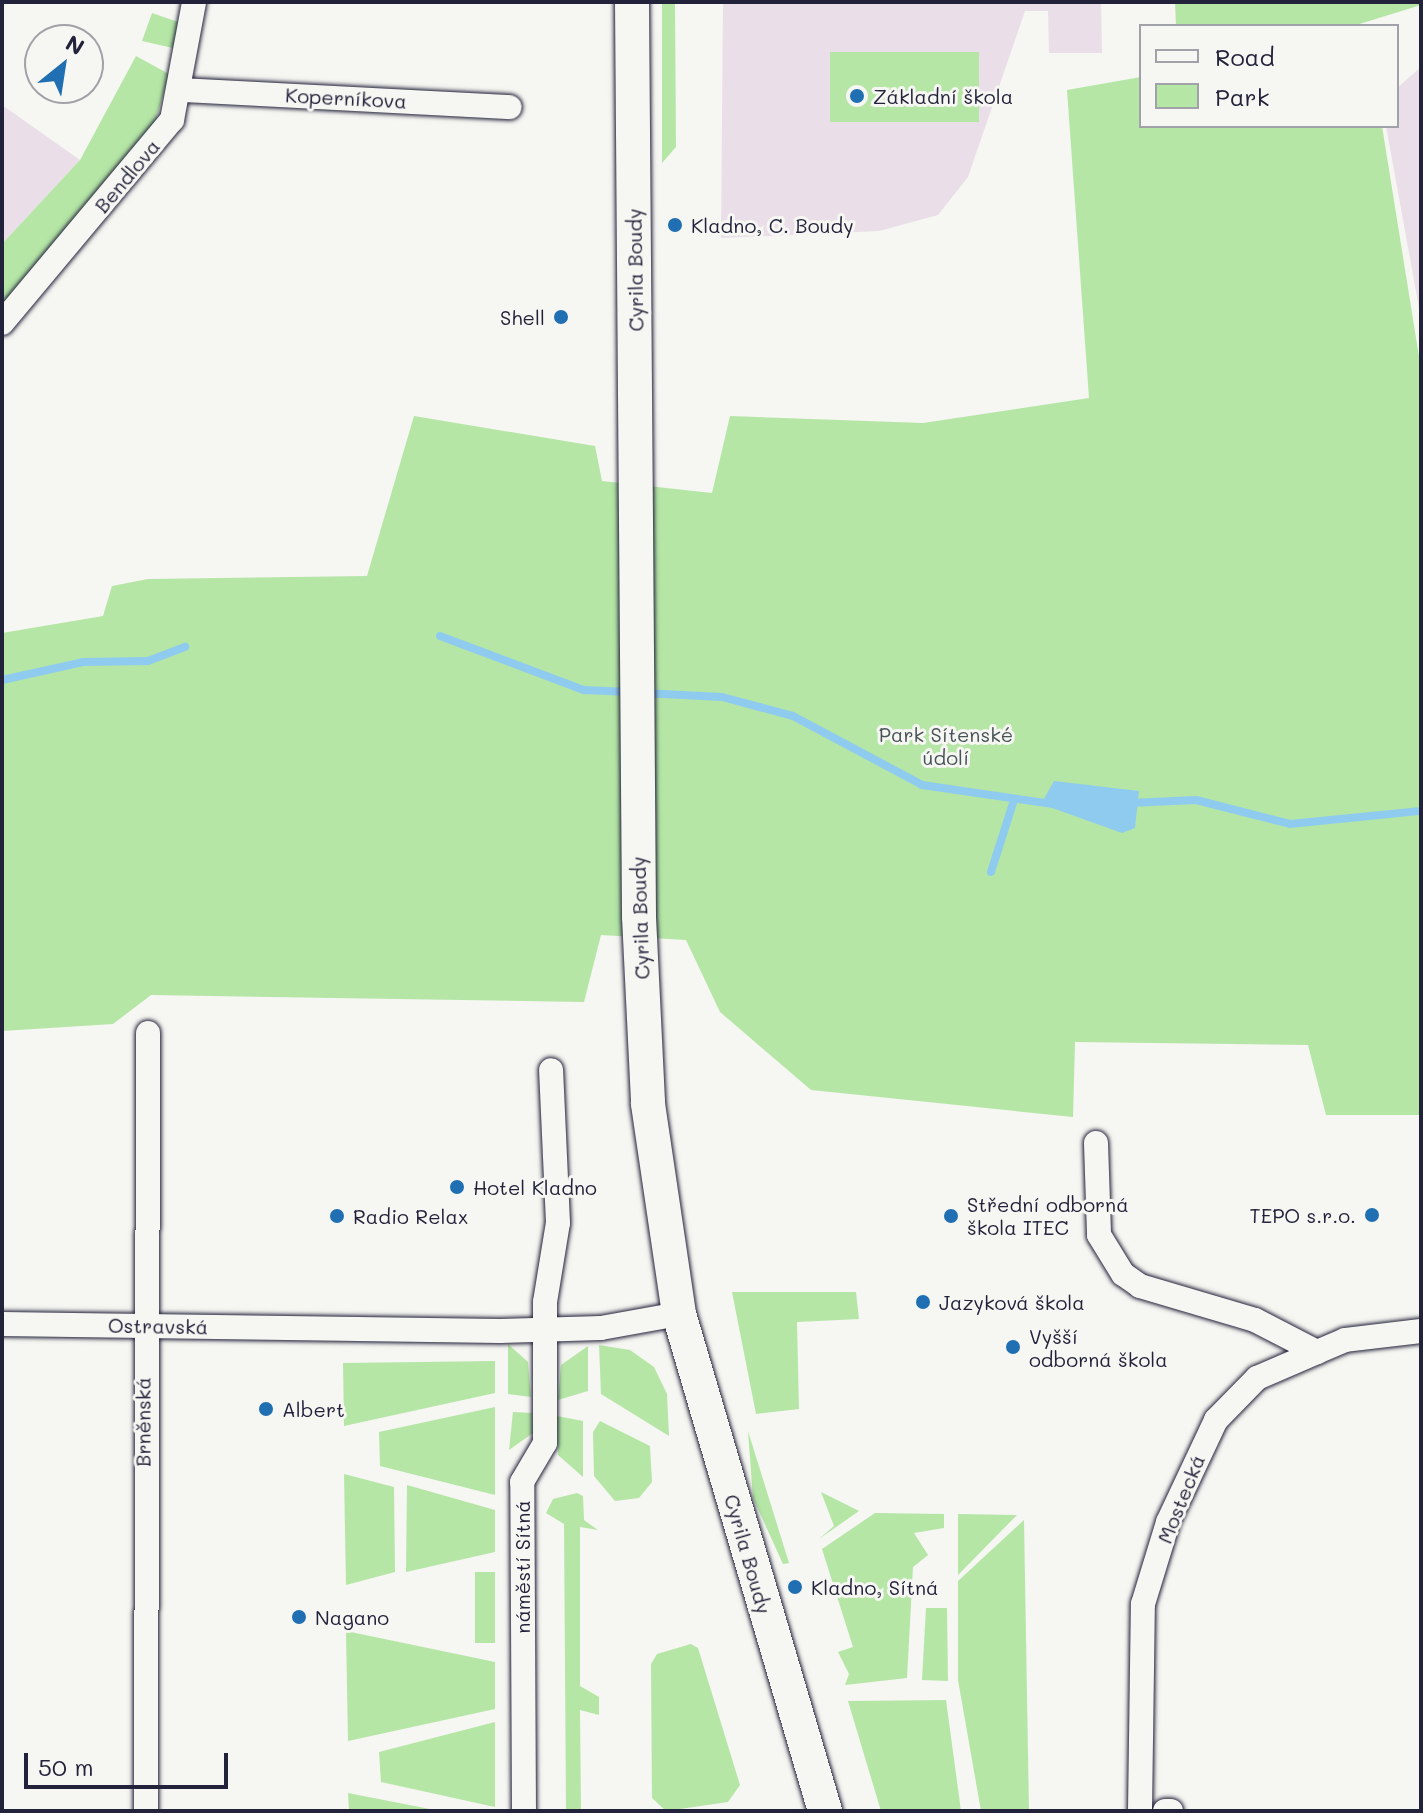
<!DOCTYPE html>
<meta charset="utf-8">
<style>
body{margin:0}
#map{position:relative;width:1423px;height:1813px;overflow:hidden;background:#f6f6f2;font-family:Mali,sans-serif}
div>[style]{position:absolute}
.built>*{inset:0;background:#eadee8}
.green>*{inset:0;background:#b5e6a6;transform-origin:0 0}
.water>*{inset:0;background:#8fcbef}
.stream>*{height:8px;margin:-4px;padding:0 4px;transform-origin:4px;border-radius:4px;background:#8fcbef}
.roads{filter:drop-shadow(0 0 2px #22223b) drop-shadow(0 0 2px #22223b)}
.street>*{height:24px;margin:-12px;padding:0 12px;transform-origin:12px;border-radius:12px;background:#f6f6f2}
.secondary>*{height:34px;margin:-17px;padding:0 17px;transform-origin:17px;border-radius:17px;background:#f6f6f2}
.dots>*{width:22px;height:22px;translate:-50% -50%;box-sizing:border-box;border:4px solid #f6f6f2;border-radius:50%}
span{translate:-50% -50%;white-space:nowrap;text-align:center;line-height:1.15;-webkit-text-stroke:6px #f6f6f2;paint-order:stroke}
.poi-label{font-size:20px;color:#22223b}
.left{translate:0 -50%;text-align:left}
.right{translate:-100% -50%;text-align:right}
.street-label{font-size:20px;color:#22223b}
.park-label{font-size:20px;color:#475356}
.frame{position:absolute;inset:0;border:4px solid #22223b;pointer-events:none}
.legend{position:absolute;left:1139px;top:24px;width:260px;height:104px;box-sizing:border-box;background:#f6f6f2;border:2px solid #a1a1a9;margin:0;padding:10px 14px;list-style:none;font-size:24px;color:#22223b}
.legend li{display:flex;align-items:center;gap:16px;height:40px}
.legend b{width:40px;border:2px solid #a1a1a9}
.north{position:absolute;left:24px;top:24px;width:80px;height:80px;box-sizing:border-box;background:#f6f6f2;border:2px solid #a1a1a9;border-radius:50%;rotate:30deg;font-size:22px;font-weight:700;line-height:32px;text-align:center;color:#22223b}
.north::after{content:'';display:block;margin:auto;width:28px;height:36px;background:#1f6fb2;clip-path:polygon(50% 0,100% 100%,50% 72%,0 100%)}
.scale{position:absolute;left:24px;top:1753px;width:204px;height:36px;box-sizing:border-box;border:4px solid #22223b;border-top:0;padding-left:10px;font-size:24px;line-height:28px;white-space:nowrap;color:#22223b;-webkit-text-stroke:6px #f6f6f2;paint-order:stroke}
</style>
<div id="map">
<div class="built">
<div style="clip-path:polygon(723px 2px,1101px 2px,1102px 53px,1049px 53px,1048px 11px,1025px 11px,968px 177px,938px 215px,879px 231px,721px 238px)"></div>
<div style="clip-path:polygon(1421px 67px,1421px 319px,1386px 126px,1397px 126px,1397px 88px)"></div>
<div style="clip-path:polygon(2px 105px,80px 160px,2px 244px)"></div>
</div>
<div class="green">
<div style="clip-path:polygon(662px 2px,675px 2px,676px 147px,662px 163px)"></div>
<div style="clip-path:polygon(1175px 2px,1421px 2px,1421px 5px,1353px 26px,1176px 26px)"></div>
<div style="clip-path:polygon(152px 13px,178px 22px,173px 48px,142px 41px)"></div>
<div style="left:979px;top:52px;width:70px;height:149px;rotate:90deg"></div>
<div style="clip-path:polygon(136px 56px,169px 74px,155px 123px,2px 308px,2px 244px,80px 160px)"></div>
<div style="clip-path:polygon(1141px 77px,1141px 126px,1382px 126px,1421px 369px,1421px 1115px,1326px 1115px,1308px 1045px,1075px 1042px,1073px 1117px,811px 1090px,720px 1012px,686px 940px,601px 935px,584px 1002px,151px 995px,113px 1024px,2px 1031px,2px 633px,103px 616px,112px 586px,148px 579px,367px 576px,414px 416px,595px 446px,602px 481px,712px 493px,730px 416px,923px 423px,1089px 398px,1067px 90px)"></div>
<div style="clip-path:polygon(732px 1292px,856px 1292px,859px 1319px,797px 1322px,799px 1409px,756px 1414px)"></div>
<div style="clip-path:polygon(508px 1344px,528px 1362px,531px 1397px,508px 1394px)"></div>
<div style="clip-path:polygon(599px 1345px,630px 1350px,654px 1367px,667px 1394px,669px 1436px,601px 1394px)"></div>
<div style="clip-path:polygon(588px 1346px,588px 1391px,558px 1400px,561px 1365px)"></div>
<div style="clip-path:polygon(495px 1361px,495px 1393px,344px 1426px,343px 1363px)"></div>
<div style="clip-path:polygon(495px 1407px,495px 1495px,380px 1466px,379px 1432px)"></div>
<div style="clip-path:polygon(513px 1412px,532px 1413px,533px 1433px,509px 1450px)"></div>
<div style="clip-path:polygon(557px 1416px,583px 1421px,583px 1477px,558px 1455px)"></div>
<div style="clip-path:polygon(600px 1421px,650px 1446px,652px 1482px,639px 1498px,615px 1501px,594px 1476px,593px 1432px)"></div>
<div style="clip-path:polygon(748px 1431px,789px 1563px,783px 1564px,753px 1498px)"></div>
<div style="clip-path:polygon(344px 1474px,394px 1487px,395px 1572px,346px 1585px)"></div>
<div style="clip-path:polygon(407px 1485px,495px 1510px,495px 1552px,406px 1572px)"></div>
<div style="clip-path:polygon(821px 1492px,859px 1511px,819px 1539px,834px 1526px)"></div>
<div style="clip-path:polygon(577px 1493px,583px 1496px,584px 1520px,598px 1530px,580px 1527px,580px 1686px,599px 1697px,599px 1715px,580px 1710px,581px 1811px,566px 1811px,564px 1524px,546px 1513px,553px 1499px)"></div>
<div style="clip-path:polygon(875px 1513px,944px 1514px,944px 1528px,914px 1533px,928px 1555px,913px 1567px,907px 1678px,845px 1685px,849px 1674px,838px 1652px,853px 1647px,822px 1549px)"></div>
<div style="clip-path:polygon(958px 1514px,1017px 1515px,958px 1575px)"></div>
<div style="clip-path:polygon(1024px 1520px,1029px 1811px,981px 1811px,958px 1680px,958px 1581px)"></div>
<div style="left:475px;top:1572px;width:20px;height:71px"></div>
<div style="clip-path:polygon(926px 1608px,947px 1608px,948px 1681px,922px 1680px)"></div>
<div style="clip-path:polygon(346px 1631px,495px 1662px,495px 1709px,348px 1741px)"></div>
<div style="clip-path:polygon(691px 1644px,698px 1648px,740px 1785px,728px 1802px,666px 1811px,652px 1798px,651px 1664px,657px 1654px)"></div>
<div style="clip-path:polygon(946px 1700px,961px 1811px,881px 1811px,848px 1701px)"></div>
<div style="clip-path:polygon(495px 1722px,495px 1807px,381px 1782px,379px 1752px)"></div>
<div style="clip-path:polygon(348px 1793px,440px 1811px,349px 1811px)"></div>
</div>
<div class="water">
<div style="clip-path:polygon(1054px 781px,1139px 791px,1135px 828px,1122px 833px,1041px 804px)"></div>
</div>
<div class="stream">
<div style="left:440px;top:636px;width:154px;rotate:20.6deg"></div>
<div style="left:584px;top:690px;width:46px;rotate:2.5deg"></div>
<div style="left:2px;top:680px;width:83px;rotate:-12.5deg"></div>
<div style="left:83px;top:662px;width:65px;rotate:-0.9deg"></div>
<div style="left:148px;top:661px;width:40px;rotate:-21deg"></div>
<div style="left:643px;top:693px;width:79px;rotate:2.9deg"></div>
<div style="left:722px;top:697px;width:73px;rotate:15deg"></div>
<div style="left:793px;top:716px;width:146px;rotate:28.1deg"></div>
<div style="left:922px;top:785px;width:131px;rotate:8.3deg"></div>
<div style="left:1130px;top:803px;width:66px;rotate:-2.6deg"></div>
<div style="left:1196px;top:800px;width:97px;rotate:14.3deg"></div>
<div style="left:1290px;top:824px;width:132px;rotate:-5.7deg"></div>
<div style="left:991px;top:872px;width:76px;rotate:-72.3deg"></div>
</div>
<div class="roads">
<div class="street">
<div style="left:182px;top:90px;width:328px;rotate:3deg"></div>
<div style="left:2px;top:323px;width:265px;rotate:-50.1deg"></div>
<div style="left:172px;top:120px;width:120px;rotate:-79.4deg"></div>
<div style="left:1096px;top:1143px;width:92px;rotate:88.1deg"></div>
<div style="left:1099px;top:1235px;width:46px;rotate:58.4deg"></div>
<div style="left:1123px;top:1274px;width:21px;rotate:35deg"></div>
<div style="left:1140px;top:1286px;width:120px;rotate:16.5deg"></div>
<div style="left:1255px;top:1320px;width:70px;rotate:27.3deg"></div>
<div style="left:2px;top:1324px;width:498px;rotate:0.8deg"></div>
<div style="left:500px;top:1331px;width:101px;rotate:-1.7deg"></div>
<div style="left:601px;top:1328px;width:79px;rotate:-10.2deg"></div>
<div style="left:146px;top:1811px;width:778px;rotate:-89.85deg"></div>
<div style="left:524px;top:1811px;width:329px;rotate:-90.3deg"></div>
<div style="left:522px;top:1482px;width:45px;rotate:-59.5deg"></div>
<div style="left:545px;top:1443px;width:141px;rotate:-90deg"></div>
<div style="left:545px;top:1302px;width:80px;rotate:-80.7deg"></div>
<div style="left:558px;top:1223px;width:153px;rotate:-92.6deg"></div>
<div style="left:1140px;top:1811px;width:207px;rotate:-89.2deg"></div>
<div style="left:1143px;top:1604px;width:86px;rotate:-73deg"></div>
<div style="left:1168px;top:1522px;width:113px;rotate:-64.8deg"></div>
<div style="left:1216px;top:1420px;width:59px;rotate:-45.7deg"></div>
<div style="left:1257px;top:1378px;width:65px;rotate:-23.4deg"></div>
<div style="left:1317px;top:1352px;width:30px;rotate:-23deg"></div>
<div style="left:1345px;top:1340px;width:77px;rotate:-6.8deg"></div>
<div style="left:1165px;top:1811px;width:6px"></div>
</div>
<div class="secondary">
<div style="left:632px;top:2px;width:915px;rotate:89.56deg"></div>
<div style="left:639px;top:917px;width:187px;rotate:87.2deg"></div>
<div style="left:648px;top:1104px;width:212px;rotate:81.6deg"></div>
<div style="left:679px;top:1314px;width:518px;rotate:73.63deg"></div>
</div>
</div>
<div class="dots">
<div style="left:857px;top:96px;background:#1f6fb2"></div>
<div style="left:675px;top:225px;background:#1f6fb2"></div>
<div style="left:561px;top:317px;background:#1f6fb2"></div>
<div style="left:457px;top:1187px;background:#1f6fb2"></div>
<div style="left:1372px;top:1215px;background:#1f6fb2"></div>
<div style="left:337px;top:1216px;background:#1f6fb2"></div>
<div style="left:951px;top:1216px;background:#1f6fb2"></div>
<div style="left:923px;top:1302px;background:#1f6fb2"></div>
<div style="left:1013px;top:1347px;background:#1f6fb2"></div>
<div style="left:266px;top:1409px;background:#1f6fb2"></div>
<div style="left:795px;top:1587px;background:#1f6fb2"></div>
<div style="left:299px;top:1617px;background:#1f6fb2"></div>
</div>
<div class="poi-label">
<span class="left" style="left:873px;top:96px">Základní škola</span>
<span class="left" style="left:691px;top:225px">Kladno, C. Boudy</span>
<span class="right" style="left:545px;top:317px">Shell</span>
<span class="left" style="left:473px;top:1187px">Hotel Kladno</span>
<span class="left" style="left:967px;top:1216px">Střední odborná<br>škola ITEC</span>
<span class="right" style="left:1356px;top:1215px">TEPO s.r.o.</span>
<span class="left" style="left:353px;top:1216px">Radio Relax</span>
<span class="left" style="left:939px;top:1302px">Jazyková škola</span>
<span class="left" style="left:1029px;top:1348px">Vyšší<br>odborná škola</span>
<span class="left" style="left:282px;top:1409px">Albert</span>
<span class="left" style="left:811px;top:1587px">Kladno, Sítná</span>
<span class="left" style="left:315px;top:1617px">Nagano</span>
</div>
<div class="street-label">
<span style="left:346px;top:98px;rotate:3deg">Koperníkova</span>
<span style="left:127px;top:176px;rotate:-50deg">Bendlova</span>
<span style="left:635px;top:270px;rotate:-91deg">Cyrila Boudy</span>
<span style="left:640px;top:918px;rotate:-92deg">Cyrila Boudy</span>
<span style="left:158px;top:1326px;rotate:1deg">Ostravská</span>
<span style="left:143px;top:1422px;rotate:-90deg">Brněnská</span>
<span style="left:1181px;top:1499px;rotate:-68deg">Mostecká</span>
<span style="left:748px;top:1554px;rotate:74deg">Cyrila Boudy</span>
<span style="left:522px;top:1567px;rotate:-90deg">náměstí Sítná</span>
</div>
<div class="park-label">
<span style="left:946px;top:746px">Park Sítenské<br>údolí</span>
</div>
<div class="frame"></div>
<ul class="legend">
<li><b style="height:10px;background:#f6f6f2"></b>Road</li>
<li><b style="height:22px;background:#b5e6a6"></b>Park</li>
</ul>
<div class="north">N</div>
<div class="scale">50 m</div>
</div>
